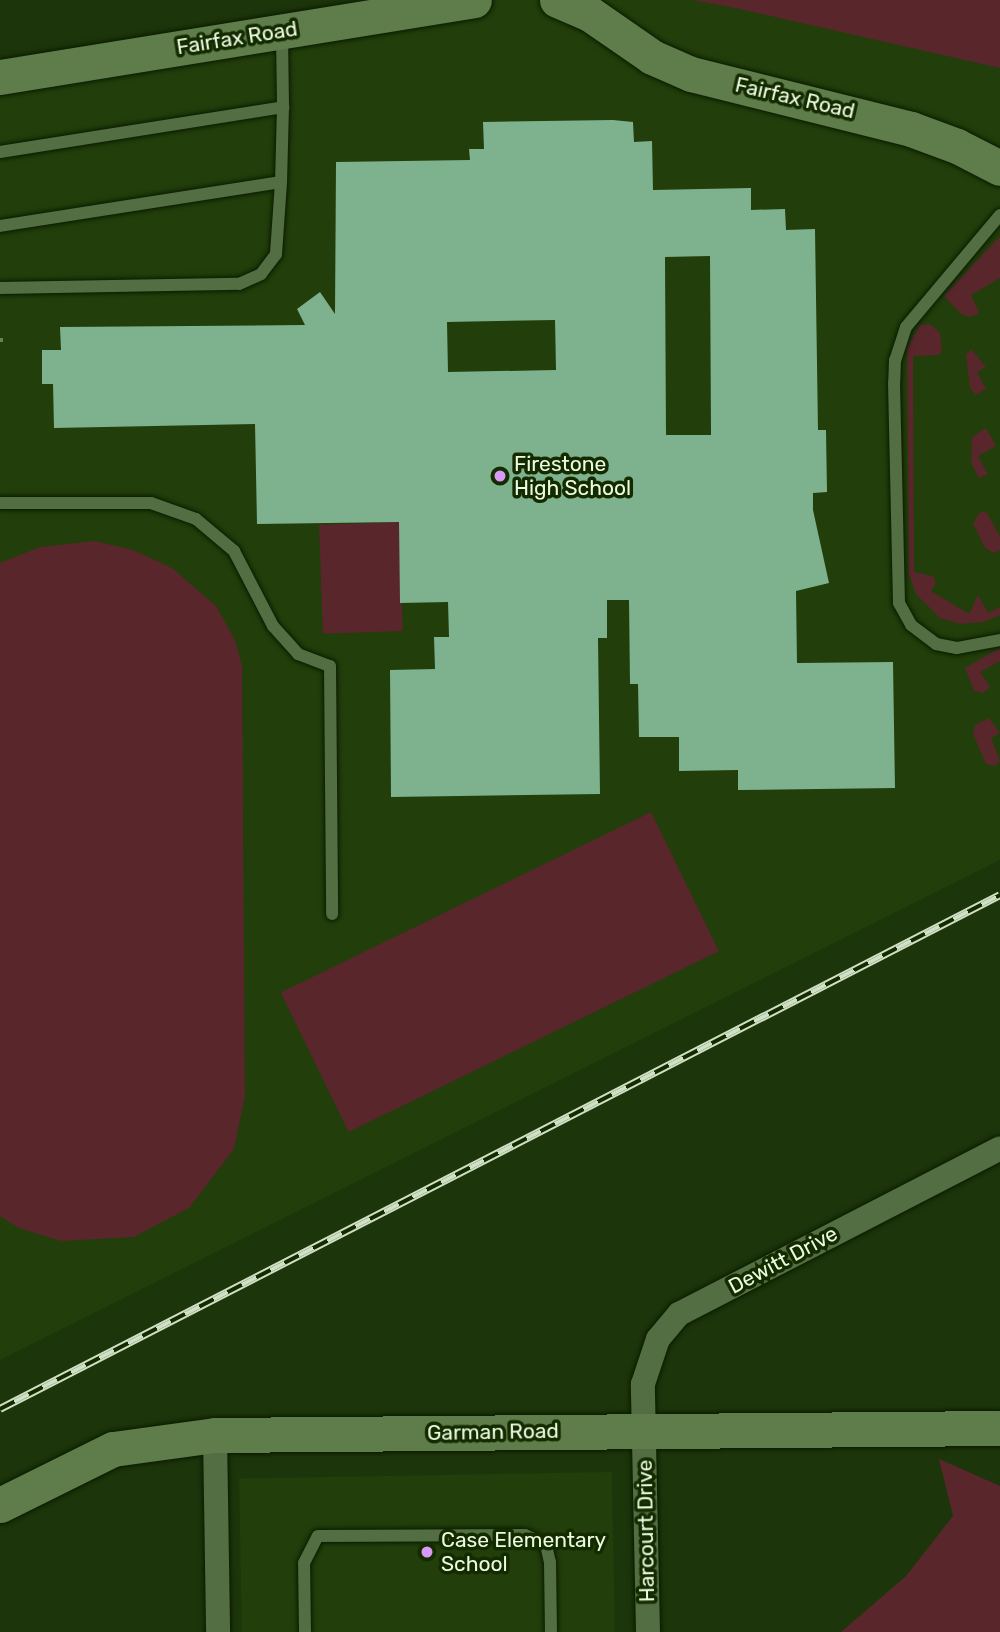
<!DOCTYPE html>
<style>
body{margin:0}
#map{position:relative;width:1000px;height:1632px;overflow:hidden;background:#1d350a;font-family:Rubik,sans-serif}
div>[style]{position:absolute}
.built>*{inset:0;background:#223e0a;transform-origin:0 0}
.green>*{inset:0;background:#59262c;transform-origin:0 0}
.building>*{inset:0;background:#7eb18e}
.path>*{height:4.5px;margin-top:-2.25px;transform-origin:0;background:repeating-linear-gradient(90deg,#697e5a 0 3.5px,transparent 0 8.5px)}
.roads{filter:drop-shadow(0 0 2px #0a1b00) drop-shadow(0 0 2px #0a1b00)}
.lane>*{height:12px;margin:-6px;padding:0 6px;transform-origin:6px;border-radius:6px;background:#536e42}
.street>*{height:24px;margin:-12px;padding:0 12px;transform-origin:12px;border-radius:12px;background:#536e42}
.secondary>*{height:35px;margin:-17.5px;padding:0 17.5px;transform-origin:17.5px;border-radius:17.5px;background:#5e7d4a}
.rail>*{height:8px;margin-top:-4px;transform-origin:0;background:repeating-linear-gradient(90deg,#142b00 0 16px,#cfe0c4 0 32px);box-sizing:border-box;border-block:2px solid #cfe0c4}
.dots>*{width:19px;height:19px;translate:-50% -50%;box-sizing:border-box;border:4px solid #142b00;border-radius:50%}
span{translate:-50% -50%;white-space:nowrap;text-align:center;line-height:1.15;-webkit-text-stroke:7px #142b00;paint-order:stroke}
.street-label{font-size:21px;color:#ebfbe1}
.poi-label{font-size:21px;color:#ebfbe1}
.left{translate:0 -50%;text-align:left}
</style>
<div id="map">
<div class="built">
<div style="clip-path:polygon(382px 0,1000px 0,1000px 860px,0 1360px,0 91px)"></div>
<div style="left:612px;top:1472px;width:160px;height:373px;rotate:89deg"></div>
</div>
<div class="green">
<div style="clip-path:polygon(692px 0,1000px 0,1000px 68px,731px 7px)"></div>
<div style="clip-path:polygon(1000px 236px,1000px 278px,971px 295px,979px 312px,976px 315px,970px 317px,961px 314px,944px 296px)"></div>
<div style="clip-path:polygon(930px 324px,940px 333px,942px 349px,939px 355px,913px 356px,914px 572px,933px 576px,936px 583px,931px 591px,969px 614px,978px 595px,988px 613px,1000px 607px,1000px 615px,983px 622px,961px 624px,940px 618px,916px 594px,909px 574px,907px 348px,920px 325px)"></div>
<div style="clip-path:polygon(971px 349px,986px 367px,977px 372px,986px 389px,976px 395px,970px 388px,966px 355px)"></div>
<div style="clip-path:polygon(986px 428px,996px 446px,978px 456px,988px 474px,979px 478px,971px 463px,972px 437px)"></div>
<div style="clip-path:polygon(981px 511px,987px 513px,1000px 537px,1000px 550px,994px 553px,985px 548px,973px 523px)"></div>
<div style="left:399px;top:522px;width:109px;height:80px;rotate:88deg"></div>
<div style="clip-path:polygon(95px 541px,133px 550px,172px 568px,216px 606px,235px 640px,242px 666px,245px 1096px,234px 1149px,189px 1208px,134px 1237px,61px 1241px,19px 1228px,0 1216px,0 563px,40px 547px)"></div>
<div style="clip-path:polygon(1000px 648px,1000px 661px,980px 672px,990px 687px,983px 693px,974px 691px,965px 668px)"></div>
<div style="clip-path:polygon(989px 718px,1000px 733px,991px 738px,1000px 761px,995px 766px,986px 764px,973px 734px,975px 725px)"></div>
<div style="left:651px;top:812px;width:155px;height:412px;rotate:64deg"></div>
<div style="clip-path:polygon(939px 1459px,1000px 1486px,1000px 1632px,841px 1632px,906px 1576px,953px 1516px)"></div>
</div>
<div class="building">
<div style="clip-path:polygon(evenodd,613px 120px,633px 122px,634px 142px,652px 141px,653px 190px,751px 188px,751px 210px,785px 209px,786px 230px,815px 229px,818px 430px,826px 430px,827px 492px,813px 493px,813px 510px,829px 583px,796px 591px,797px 663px,893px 662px,895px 788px,738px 790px,738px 770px,679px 771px,679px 737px,639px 737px,638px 684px,630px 684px,629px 600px,607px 600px,607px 638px,598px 638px,600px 794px,391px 797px,390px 670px,435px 669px,434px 637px,449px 637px,448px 602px,400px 603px,399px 522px,257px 524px,255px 424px,54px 428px,53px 384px,42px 384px,42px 350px,61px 350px,60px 327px,305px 325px,297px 309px,320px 292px,335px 314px,336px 162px,470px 160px,469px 149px,484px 149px,483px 122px,613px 120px,710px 256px,711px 435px,666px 435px,665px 257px,710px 256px,613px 120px,555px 320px,556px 370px,448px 372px,447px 322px,555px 320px)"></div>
</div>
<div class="path">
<div style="left:0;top:340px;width:8px"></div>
</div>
<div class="roads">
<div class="lane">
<div style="left:282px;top:34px;width:73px;rotate:89.2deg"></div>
<div style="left:0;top:152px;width:287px;rotate:-9deg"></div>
<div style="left:283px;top:107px;width:75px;rotate:91.5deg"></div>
<div style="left:281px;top:182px;width:284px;rotate:171.1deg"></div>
<div style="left:1000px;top:215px;width:146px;rotate:130deg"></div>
<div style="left:906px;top:327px;width:35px;rotate:108deg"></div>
<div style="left:895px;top:360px;width:23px;rotate:92deg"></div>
<div style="left:894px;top:383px;width:220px;rotate:88.7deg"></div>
<div style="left:899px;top:603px;width:25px;rotate:61deg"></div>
<div style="left:911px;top:625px;width:31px;rotate:37deg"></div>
<div style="left:936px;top:644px;width:21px;rotate:11deg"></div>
<div style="left:957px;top:648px;width:44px;rotate:-10.5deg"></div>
<div style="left:0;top:288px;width:239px;rotate:-1deg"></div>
<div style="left:239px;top:284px;width:24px;rotate:-24deg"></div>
<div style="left:261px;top:274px;width:25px;rotate:-53deg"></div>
<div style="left:276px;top:254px;width:72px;rotate:-86deg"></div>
<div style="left:0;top:503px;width:151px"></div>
<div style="left:151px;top:503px;width:48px;rotate:19.6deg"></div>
<div style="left:196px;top:519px;width:50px;rotate:40.1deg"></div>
<div style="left:234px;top:551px;width:85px;rotate:62.5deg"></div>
<div style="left:273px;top:626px;width:38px;rotate:48deg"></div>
<div style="left:298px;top:654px;width:34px;rotate:21deg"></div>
<div style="left:330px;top:666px;width:248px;rotate:89.5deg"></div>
<div style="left:305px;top:1632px;width:69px;rotate:-90.8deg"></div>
<div style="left:304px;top:1563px;width:30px;rotate:-63deg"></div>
<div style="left:318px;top:1536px;width:207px;rotate:-0.3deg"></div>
<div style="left:525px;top:1535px;width:23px;rotate:25deg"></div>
<div style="left:546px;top:1545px;width:17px;rotate:77deg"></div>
<div style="left:550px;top:1562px;width:70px;rotate:89.2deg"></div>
</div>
<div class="street">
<div style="left:215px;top:1435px;width:197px;rotate:89.1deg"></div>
<div style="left:648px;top:1632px;width:248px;rotate:-91.2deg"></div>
<div style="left:643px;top:1384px;width:47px;rotate:-71.6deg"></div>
<div style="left:658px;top:1339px;width:33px;rotate:-50deg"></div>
<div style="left:679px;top:1314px;width:361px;rotate:-27.3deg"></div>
</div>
<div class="secondary">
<div style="left:557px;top:0;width:36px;rotate:23deg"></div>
<div style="left:590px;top:14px;width:75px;rotate:34.7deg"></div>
<div style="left:652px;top:57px;width:43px;rotate:23.6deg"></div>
<div style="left:691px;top:74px;width:227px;rotate:14deg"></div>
<div style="left:911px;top:129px;width:49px;rotate:20.3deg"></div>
<div style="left:957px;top:146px;width:48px;rotate:27.1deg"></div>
<div style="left:0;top:77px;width:480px;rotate:-9.2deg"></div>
<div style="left:0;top:1505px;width:126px;rotate:-26.4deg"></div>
<div style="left:113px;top:1449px;width:103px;rotate:-7.8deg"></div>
<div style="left:215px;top:1435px;width:785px;rotate:-0.51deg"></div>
</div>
</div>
<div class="rail">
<div style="left:0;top:1409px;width:1124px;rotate:-27.2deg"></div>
</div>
<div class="dots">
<div style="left:500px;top:476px;background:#d99af7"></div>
<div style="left:427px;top:1552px;background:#d99af7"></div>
</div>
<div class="street-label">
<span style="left:237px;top:38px;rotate:-9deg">Fairfax Road</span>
<span style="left:795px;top:98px;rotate:13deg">Fairfax Road</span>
<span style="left:783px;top:1260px;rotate:-28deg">Dewitt Drive</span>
<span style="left:493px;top:1432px;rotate:-1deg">Garman Road</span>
<span style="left:646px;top:1531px;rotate:-91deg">Harcourt Drive</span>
</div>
<div class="poi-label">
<span class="left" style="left:514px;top:476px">Firestone<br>High School</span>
<span class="left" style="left:441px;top:1552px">Case Elementary<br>School</span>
</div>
</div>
